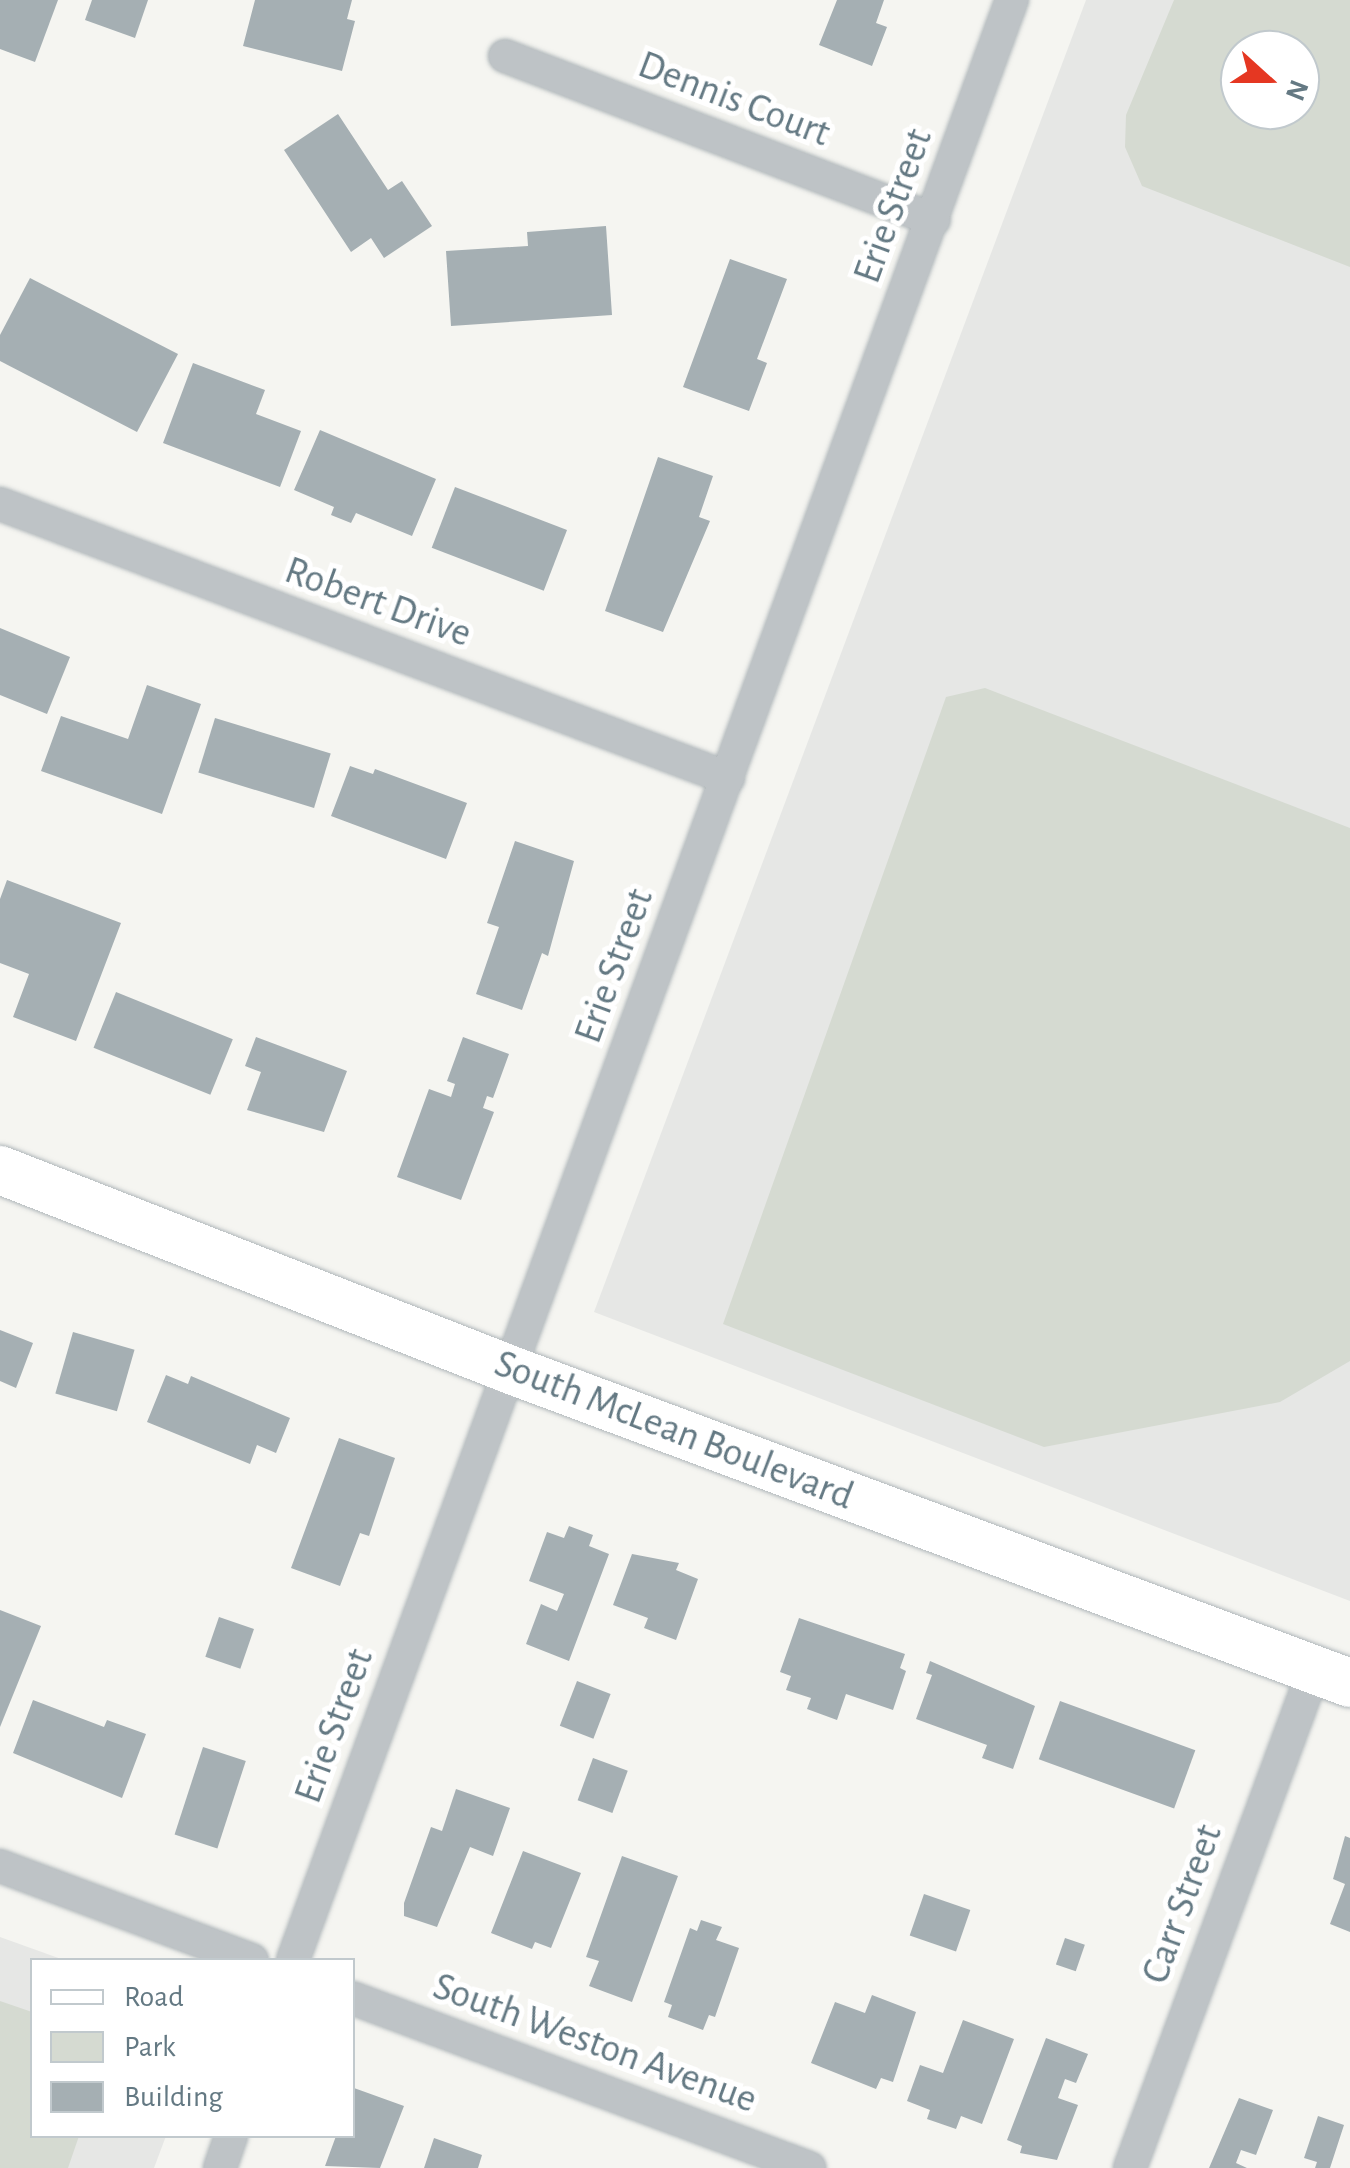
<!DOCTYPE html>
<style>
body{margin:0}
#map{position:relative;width:1350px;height:2168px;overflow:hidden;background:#f5f5f1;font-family:"Alegreya Sans",sans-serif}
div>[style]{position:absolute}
.built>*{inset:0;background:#e6e7e5}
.green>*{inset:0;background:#d5dad1}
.building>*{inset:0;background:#a5afb3;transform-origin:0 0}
.roads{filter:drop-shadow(0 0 2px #b0b7ba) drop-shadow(0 0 2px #b0b7ba)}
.street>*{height:32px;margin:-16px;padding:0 16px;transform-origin:16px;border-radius:16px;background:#bec3c6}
.secondary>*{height:48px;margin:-24px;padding:0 24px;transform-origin:24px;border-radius:24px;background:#fff}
span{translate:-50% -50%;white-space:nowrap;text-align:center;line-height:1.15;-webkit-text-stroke:10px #fff;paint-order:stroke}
.street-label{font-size:40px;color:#647983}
.legend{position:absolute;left:30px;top:1958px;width:325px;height:180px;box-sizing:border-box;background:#fff;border:2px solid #c1c9cd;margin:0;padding:12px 18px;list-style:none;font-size:30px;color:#647983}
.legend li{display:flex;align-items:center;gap:20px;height:50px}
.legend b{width:50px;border:2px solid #c1c9cd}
.north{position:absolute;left:1220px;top:30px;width:100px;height:100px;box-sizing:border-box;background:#fff;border:2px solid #c1c9cd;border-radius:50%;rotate:111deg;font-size:28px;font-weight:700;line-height:40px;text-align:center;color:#647983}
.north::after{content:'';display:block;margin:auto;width:35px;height:45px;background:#e53722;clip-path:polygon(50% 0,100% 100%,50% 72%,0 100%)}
</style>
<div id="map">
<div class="built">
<div style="clip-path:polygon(evenodd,1086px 0,1350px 0,1350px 1601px,594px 1312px,1086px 0,1240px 50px,1300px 50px,1300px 110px,1240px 110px,1240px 50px)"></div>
<div style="clip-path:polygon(0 1937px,64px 1960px,32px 1960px,32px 2136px,166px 2136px,154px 2168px,0 2168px)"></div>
</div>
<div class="green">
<div style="clip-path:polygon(evenodd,1174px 0,1350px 0,1350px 267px,1142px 186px,1125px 147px,1126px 115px,1174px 0,1240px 50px,1300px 50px,1300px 110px,1240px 110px,1240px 50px)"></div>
<div style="clip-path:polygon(985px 688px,1350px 828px,1350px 1361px,1280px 1402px,1044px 1447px,723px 1324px,946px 697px)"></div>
<div style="clip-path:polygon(0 2001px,32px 2012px,32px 2136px,79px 2136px,68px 2168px,0 2168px)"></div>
</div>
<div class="building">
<div style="clip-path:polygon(0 0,58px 0,35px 62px,0 49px)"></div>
<div style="clip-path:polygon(92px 0,148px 0,135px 38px,85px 20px)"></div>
<div style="clip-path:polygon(255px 0,352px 0,347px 19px,355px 21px,342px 71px,243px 46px)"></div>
<div style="clip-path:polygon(837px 0,884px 0,876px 23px,887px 27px,872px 66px,819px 45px)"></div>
<div style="clip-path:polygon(338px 114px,388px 190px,402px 181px,432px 226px,384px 258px,371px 238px,351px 252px,284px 150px)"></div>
<div style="clip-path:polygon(606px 226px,612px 315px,451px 326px,446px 251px,528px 246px,527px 232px)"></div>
<div style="clip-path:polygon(730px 259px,787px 279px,757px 359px,767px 363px,749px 411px,683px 387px)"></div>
<div style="clip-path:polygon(30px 278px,178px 354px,137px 432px,0 361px,0 335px)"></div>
<div style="clip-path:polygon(193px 363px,265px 390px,256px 414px,301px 431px,280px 487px,163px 443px)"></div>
<div style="clip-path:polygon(320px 430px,436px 479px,412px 536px,356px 513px,351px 523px,331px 515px,334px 507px,294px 490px)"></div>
<div style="clip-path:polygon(658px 457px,713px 476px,699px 517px,710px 521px,663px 632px,605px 611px)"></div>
<div style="left:455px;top:487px;width:120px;height:65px;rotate:21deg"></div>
<div style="clip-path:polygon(0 628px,70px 657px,47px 714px,0 695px)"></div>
<div style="clip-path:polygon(147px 685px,201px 704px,162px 814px,41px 771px,61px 716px,128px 739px)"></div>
<div style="left:215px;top:718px;width:121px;height:57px;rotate:17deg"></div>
<div style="clip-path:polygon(350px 766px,373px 774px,375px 769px,467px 803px,446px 859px,331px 816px)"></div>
<div style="clip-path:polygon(515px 841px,574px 861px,548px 956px,542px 953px,522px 1010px,476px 994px,499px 927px,487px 923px)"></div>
<div style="clip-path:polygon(7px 880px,121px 923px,76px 1041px,13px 1017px,29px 974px,0 963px,0 899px)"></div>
<div style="left:116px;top:992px;width:126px;height:60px;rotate:22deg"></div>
<div style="clip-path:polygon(256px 1037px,347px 1071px,324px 1132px,247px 1110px,261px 1072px,245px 1066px)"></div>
<div style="clip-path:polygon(463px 1037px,509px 1054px,493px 1098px,487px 1096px,483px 1108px,494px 1112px,461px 1200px,397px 1177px,429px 1089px,451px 1097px,455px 1084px,447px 1081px)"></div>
<div style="clip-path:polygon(0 1330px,33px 1343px,16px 1388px,0 1381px)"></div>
<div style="left:73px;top:1332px;width:64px;height:64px;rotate:16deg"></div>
<div style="clip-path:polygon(166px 1375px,188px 1384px,191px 1376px,290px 1418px,276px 1453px,257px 1445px,250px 1464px,147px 1422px)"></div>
<div style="clip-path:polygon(339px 1438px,395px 1458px,369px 1536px,360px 1533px,340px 1586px,291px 1568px)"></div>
<div style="clip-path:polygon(569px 1526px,593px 1535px,589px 1546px,609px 1554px,569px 1661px,526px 1644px,541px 1604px,557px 1611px,564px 1594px,529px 1581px,547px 1532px,564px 1538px)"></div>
<div style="clip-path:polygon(632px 1554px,679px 1563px,676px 1570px,698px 1579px,676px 1640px,644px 1628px,648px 1618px,613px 1605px)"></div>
<div style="clip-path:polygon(0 1610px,41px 1626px,0 1727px)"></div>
<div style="left:219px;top:1617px;width:37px;height:42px;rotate:19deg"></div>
<div style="clip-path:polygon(799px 1618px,905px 1654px,900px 1668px,906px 1671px,893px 1710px,846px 1694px,837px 1720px,807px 1709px,811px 1698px,786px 1690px,791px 1676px,780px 1672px)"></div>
<div style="clip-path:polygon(930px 1661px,1035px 1706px,1013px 1769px,982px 1758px,987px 1745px,916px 1719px,932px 1675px,926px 1673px)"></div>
<div style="left:577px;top:1681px;width:36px;height:48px;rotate:21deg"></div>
<div style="clip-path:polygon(33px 1700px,104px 1727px,107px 1720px,146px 1734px,122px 1798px,13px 1753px)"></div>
<div style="left:1060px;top:1701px;width:144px;height:62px;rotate:20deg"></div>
<div style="left:203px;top:1747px;width:45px;height:92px;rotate:18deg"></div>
<div style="left:593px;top:1758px;width:37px;height:45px;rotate:20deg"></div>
<div style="clip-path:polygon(456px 1789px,510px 1808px,493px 1856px,470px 1847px,437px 1927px,404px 1916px,404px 1903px,431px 1827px,442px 1831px)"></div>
<div style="clip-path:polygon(1345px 1836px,1350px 1838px,1350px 1932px,1330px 1924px,1345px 1884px,1333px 1879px)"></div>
<div style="clip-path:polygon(523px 1851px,581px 1873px,551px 1948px,535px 1942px,532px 1949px,491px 1933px)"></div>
<div style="clip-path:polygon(622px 1856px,678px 1876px,632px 2002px,589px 1986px,599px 1961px,586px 1957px)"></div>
<div style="left:924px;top:1894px;width:49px;height:44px;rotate:19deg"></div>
<div style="clip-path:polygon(701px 1920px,722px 1927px,716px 1940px,739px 1948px,715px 2017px,709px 2015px,703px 2030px,668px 2017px,672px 2005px,664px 2002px,690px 1928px,697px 1931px)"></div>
<div style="left:1065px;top:1938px;width:21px;height:28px;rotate:19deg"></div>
<div style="clip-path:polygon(872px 1995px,916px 2012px,893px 2082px,881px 2078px,876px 2089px,811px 2063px,835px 2002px,865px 2013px)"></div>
<div style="clip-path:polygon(963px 2020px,1014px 2039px,982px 2124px,961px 2116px,956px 2129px,927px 2119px,930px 2110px,907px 2101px,920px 2065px,943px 2073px)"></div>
<div style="clip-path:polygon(1046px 2038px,1088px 2054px,1076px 2083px,1065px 2079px,1058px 2098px,1078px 2105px,1057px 2160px,1020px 2153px,1022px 2146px,1007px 2140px)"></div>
<div style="clip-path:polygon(354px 2088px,404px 2106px,380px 2168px,325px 2166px,336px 2136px,352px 2136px)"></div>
<div style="clip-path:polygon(1239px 2098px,1273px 2110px,1256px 2155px,1241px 2150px,1236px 2163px,1247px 2168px,1209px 2168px)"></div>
<div style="clip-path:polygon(1318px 2116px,1344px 2125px,1330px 2168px,1315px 2168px,1317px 2162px,1304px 2158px)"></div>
<div style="clip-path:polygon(434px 2138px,482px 2155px,478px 2168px,424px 2168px)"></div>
</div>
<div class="roads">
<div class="street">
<div style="left:505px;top:56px;width:459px;rotate:20.9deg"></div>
<div style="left:0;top:504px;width:778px;rotate:20.63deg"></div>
<div style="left:0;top:1866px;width:269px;rotate:20.5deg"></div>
<div style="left:293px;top:1960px;width:2088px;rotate:-69.86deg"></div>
<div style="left:352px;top:1998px;width:488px;rotate:20.4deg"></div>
<div style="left:220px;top:2168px;width:34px;rotate:-71deg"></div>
<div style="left:1130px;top:2168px;width:531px;rotate:-69.72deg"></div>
</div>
<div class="secondary">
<div style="left:0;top:1170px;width:549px;rotate:21.37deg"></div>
<div style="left:511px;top:1370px;width:895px;rotate:20.46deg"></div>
</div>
</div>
<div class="street-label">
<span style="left:734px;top:99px;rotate:21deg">Dennis Court</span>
<span style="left:893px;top:206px;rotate:-70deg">Erie Street</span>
<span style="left:378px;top:602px;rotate:20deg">Robert Drive</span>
<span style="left:614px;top:966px;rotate:-70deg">Erie Street</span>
<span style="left:674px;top:1430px;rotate:21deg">South McLean Boulevard</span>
<span style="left:334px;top:1726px;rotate:-70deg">Erie Street</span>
<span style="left:1182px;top:1904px;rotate:-70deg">Carr Street</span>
<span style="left:595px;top:2043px;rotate:20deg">South Weston Avenue</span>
</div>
<ul class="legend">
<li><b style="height:12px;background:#fff"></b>Road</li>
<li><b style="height:28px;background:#d5dad1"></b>Park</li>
<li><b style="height:28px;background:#a5afb3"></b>Building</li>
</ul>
<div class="north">N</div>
</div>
